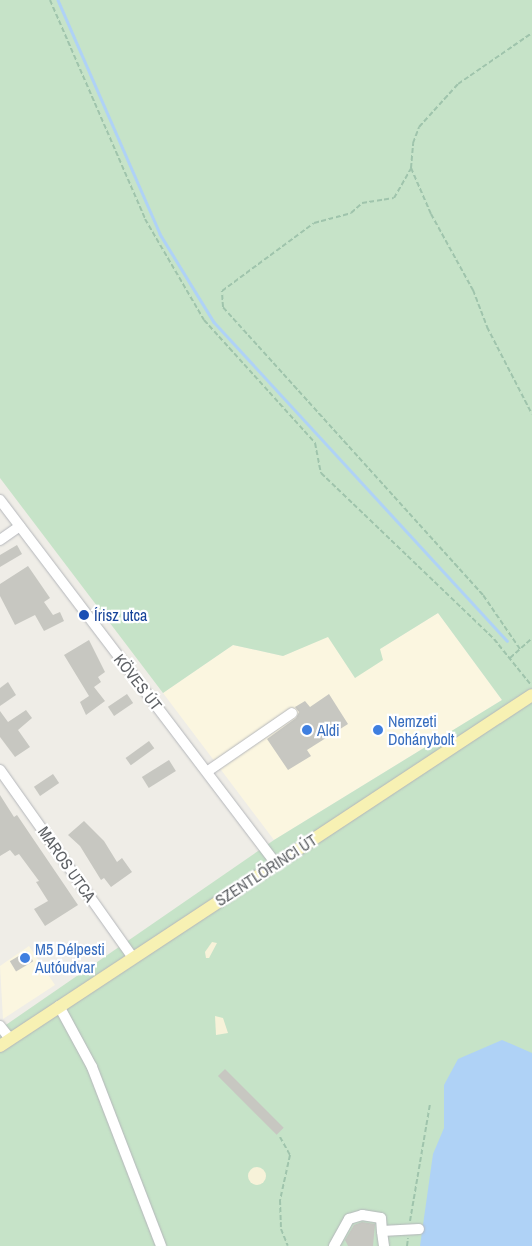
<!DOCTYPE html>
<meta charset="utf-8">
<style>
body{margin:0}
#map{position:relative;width:532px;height:1246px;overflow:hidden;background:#efede7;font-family:"Archivo Narrow",sans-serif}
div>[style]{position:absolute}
.commercial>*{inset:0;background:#fbf6e0}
.green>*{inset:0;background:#c6e3c8}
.sand>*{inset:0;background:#f7f2d9}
.round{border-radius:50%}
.water>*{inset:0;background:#afd2f6}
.stream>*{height:2.5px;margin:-1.25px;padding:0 1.25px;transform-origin:1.25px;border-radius:1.25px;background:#afd2f6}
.building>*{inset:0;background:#c7c7c1;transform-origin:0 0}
.path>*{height:2px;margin-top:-1px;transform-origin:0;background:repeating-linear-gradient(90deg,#9fc4ac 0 5px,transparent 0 7.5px)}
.roads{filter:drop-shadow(0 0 1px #b4b6ba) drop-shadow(0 0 1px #b4b6ba)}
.minor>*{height:10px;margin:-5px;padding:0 5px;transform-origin:5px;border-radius:5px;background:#fff}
.major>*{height:12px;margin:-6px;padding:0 6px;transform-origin:6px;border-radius:6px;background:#f7f1b3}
.dots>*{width:14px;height:14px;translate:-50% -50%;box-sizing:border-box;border:2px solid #fff;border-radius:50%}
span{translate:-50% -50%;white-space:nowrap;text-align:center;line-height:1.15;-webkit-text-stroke:4.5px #fff;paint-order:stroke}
.transit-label{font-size:16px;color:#164399}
.left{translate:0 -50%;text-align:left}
.street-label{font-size:16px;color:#5e6165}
.shop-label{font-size:16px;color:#366cbe}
</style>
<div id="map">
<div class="commercial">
<div style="clip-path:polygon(438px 613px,502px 700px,274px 840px,163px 693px,233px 645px,283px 656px,328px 636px,355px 678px,380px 649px)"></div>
<div style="clip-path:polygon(29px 946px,55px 985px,3px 1019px,0 966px)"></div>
</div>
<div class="green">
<div style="clip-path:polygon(0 0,532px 0,532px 1246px,0 1246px,0 1029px,274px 840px,502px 700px,438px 613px,380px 649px,383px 660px,355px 678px,328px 637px,283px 656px,233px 645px,163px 693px,0 478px)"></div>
</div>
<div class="sand">
<div style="clip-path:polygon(212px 942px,217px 943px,209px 958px,206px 958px,205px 952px)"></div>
<div style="clip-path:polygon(215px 1016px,223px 1018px,228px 1033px,216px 1035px)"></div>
<div class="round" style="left:248px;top:1167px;width:18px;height:18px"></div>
</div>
<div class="water">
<div style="clip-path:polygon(502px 1040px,532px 1053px,532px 1246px,420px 1246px,433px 1154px,444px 1128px,444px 1085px,458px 1059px)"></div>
</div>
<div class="stream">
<div style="left:58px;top:0;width:255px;rotate:66.4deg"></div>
<div style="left:160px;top:234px;width:103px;rotate:58.5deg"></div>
<div style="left:214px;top:322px;width:433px;rotate:47.4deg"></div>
</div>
<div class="building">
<div style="clip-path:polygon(17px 545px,22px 554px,0 567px,0 555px)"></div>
<div style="clip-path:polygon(28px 566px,50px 598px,44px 602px,53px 615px,60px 612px,64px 621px,44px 631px,35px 615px,15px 625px,0 596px,0 584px)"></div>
<div style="clip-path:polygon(89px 640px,105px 672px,98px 677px,101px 682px,94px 687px,105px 701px,86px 715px,80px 702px,89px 696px,64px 655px)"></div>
<div style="clip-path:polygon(8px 682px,16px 695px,0 706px,0 688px)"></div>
<div style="left:127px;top:694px;width:11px;height:23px;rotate:56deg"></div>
<div style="clip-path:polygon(329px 694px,348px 724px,307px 750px,311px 756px,288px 770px,267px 739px,296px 718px,299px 712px,295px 707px,305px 701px,310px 707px)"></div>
<div style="clip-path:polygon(26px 710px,32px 718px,18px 730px,30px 747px,15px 757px,0 737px,0 711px,8px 722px)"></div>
<div style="left:149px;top:741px;width:9px;height:29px;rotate:54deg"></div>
<div style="left:169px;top:760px;width:13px;height:32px;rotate:58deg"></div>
<div style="left:53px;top:774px;width:11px;height:23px;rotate:56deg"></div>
<div style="clip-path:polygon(0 795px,14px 817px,17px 815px,78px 905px,45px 926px,34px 909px,48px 901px,36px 882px,39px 881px,19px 854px,15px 856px,10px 850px,0 856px)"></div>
<div style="clip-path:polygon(84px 821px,104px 841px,117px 862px,122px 858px,132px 872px,111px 887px,104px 878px,101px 880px,80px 846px,68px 835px)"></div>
<div style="left:27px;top:951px;width:12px;height:20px;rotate:59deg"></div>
<div style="left:225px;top:1069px;width:83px;height:10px;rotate:45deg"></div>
<div style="clip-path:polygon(362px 1222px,375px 1224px,373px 1246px,348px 1246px,345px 1240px,354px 1225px)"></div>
</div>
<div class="path">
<div style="left:50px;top:0;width:239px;rotate:66.5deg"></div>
<div style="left:145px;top:219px;width:117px;rotate:59.7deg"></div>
<div style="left:204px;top:320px;width:166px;rotate:47.9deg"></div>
<div style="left:315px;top:443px;width:31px;rotate:79deg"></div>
<div style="left:321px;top:473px;width:240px;rotate:43.8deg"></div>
<div style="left:494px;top:639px;width:59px;rotate:51.2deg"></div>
<div style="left:411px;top:168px;width:50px;rotate:66.5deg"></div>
<div style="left:431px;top:214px;width:87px;rotate:61.1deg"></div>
<div style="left:473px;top:290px;width:40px;rotate:69deg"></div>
<div style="left:487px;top:327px;width:98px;rotate:62.7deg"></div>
<div style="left:520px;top:649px;width:65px;rotate:-124.4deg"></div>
<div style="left:483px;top:595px;width:388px;rotate:-132.1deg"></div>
<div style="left:223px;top:307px;width:16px;rotate:-94deg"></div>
<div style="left:222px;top:291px;width:114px;rotate:-36.5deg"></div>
<div style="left:314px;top:223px;width:38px;rotate:-15deg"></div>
<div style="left:351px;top:213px;width:15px;rotate:-42deg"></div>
<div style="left:362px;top:203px;width:32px;rotate:-9deg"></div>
<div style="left:394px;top:198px;width:34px;rotate:-60deg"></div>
<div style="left:411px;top:168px;width:25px;rotate:-85deg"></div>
<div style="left:413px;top:143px;width:17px;rotate:-69deg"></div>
<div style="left:419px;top:127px;width:58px;rotate:-47.8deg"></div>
<div style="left:458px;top:84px;width:90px;rotate:-34.6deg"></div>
<div style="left:510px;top:658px;width:30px;rotate:-42deg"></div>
<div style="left:280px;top:1137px;width:21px;rotate:61deg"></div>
<div style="left:290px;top:1155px;width:46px;rotate:102.5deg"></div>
<div style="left:280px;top:1200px;width:29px;rotate:88deg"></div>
<div style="left:281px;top:1229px;width:18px;rotate:68deg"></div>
<div style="left:410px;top:1221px;width:119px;rotate:-80.3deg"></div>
<div style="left:407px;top:1246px;width:8px;rotate:-83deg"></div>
</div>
<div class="roads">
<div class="minor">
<div style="left:0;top:500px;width:456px;rotate:52.8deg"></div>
<div style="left:0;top:540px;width:24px;rotate:-35deg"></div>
<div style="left:0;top:770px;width:230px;rotate:54.7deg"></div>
<div style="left:208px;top:771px;width:102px;rotate:-34.6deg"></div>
<div style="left:59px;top:1006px;width:69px;rotate:61.6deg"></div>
<div style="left:92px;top:1067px;width:192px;rotate:68.9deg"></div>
<div style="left:0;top:1026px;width:16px;rotate:52deg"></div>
<div style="left:334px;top:1246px;width:31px;rotate:-61deg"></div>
<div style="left:349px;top:1219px;width:14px;rotate:-17deg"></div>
<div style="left:362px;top:1215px;width:19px;rotate:9deg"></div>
<div style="left:381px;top:1218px;width:13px;rotate:86deg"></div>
<div style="left:384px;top:1246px;width:15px;rotate:-98deg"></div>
<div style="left:382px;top:1231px;width:37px;rotate:-3deg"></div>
</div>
<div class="major">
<div style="left:0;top:1046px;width:637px;rotate:-33.42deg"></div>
</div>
</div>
<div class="dots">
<div style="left:84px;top:615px;background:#1a4fb4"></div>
<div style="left:307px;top:730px;background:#3f7fe0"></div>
<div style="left:378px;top:730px;background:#3f7fe0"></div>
<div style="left:25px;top:958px;background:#3f7fe0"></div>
</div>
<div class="transit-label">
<span class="left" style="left:94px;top:615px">Írisz utca</span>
</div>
<div class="street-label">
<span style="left:138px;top:682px;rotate:52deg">KÖVES ÚT</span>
<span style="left:67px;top:864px;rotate:55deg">MAROS UTCA</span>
<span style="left:266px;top:870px;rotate:-33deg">SZENTLŐRINCI ÚT</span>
</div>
<div class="shop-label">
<span class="left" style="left:388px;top:730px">Nemzeti<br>Dohánybolt</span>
<span class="left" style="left:317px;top:730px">Aldi</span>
<span class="left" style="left:35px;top:958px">M5 Délpesti<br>Autóudvar</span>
</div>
</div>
